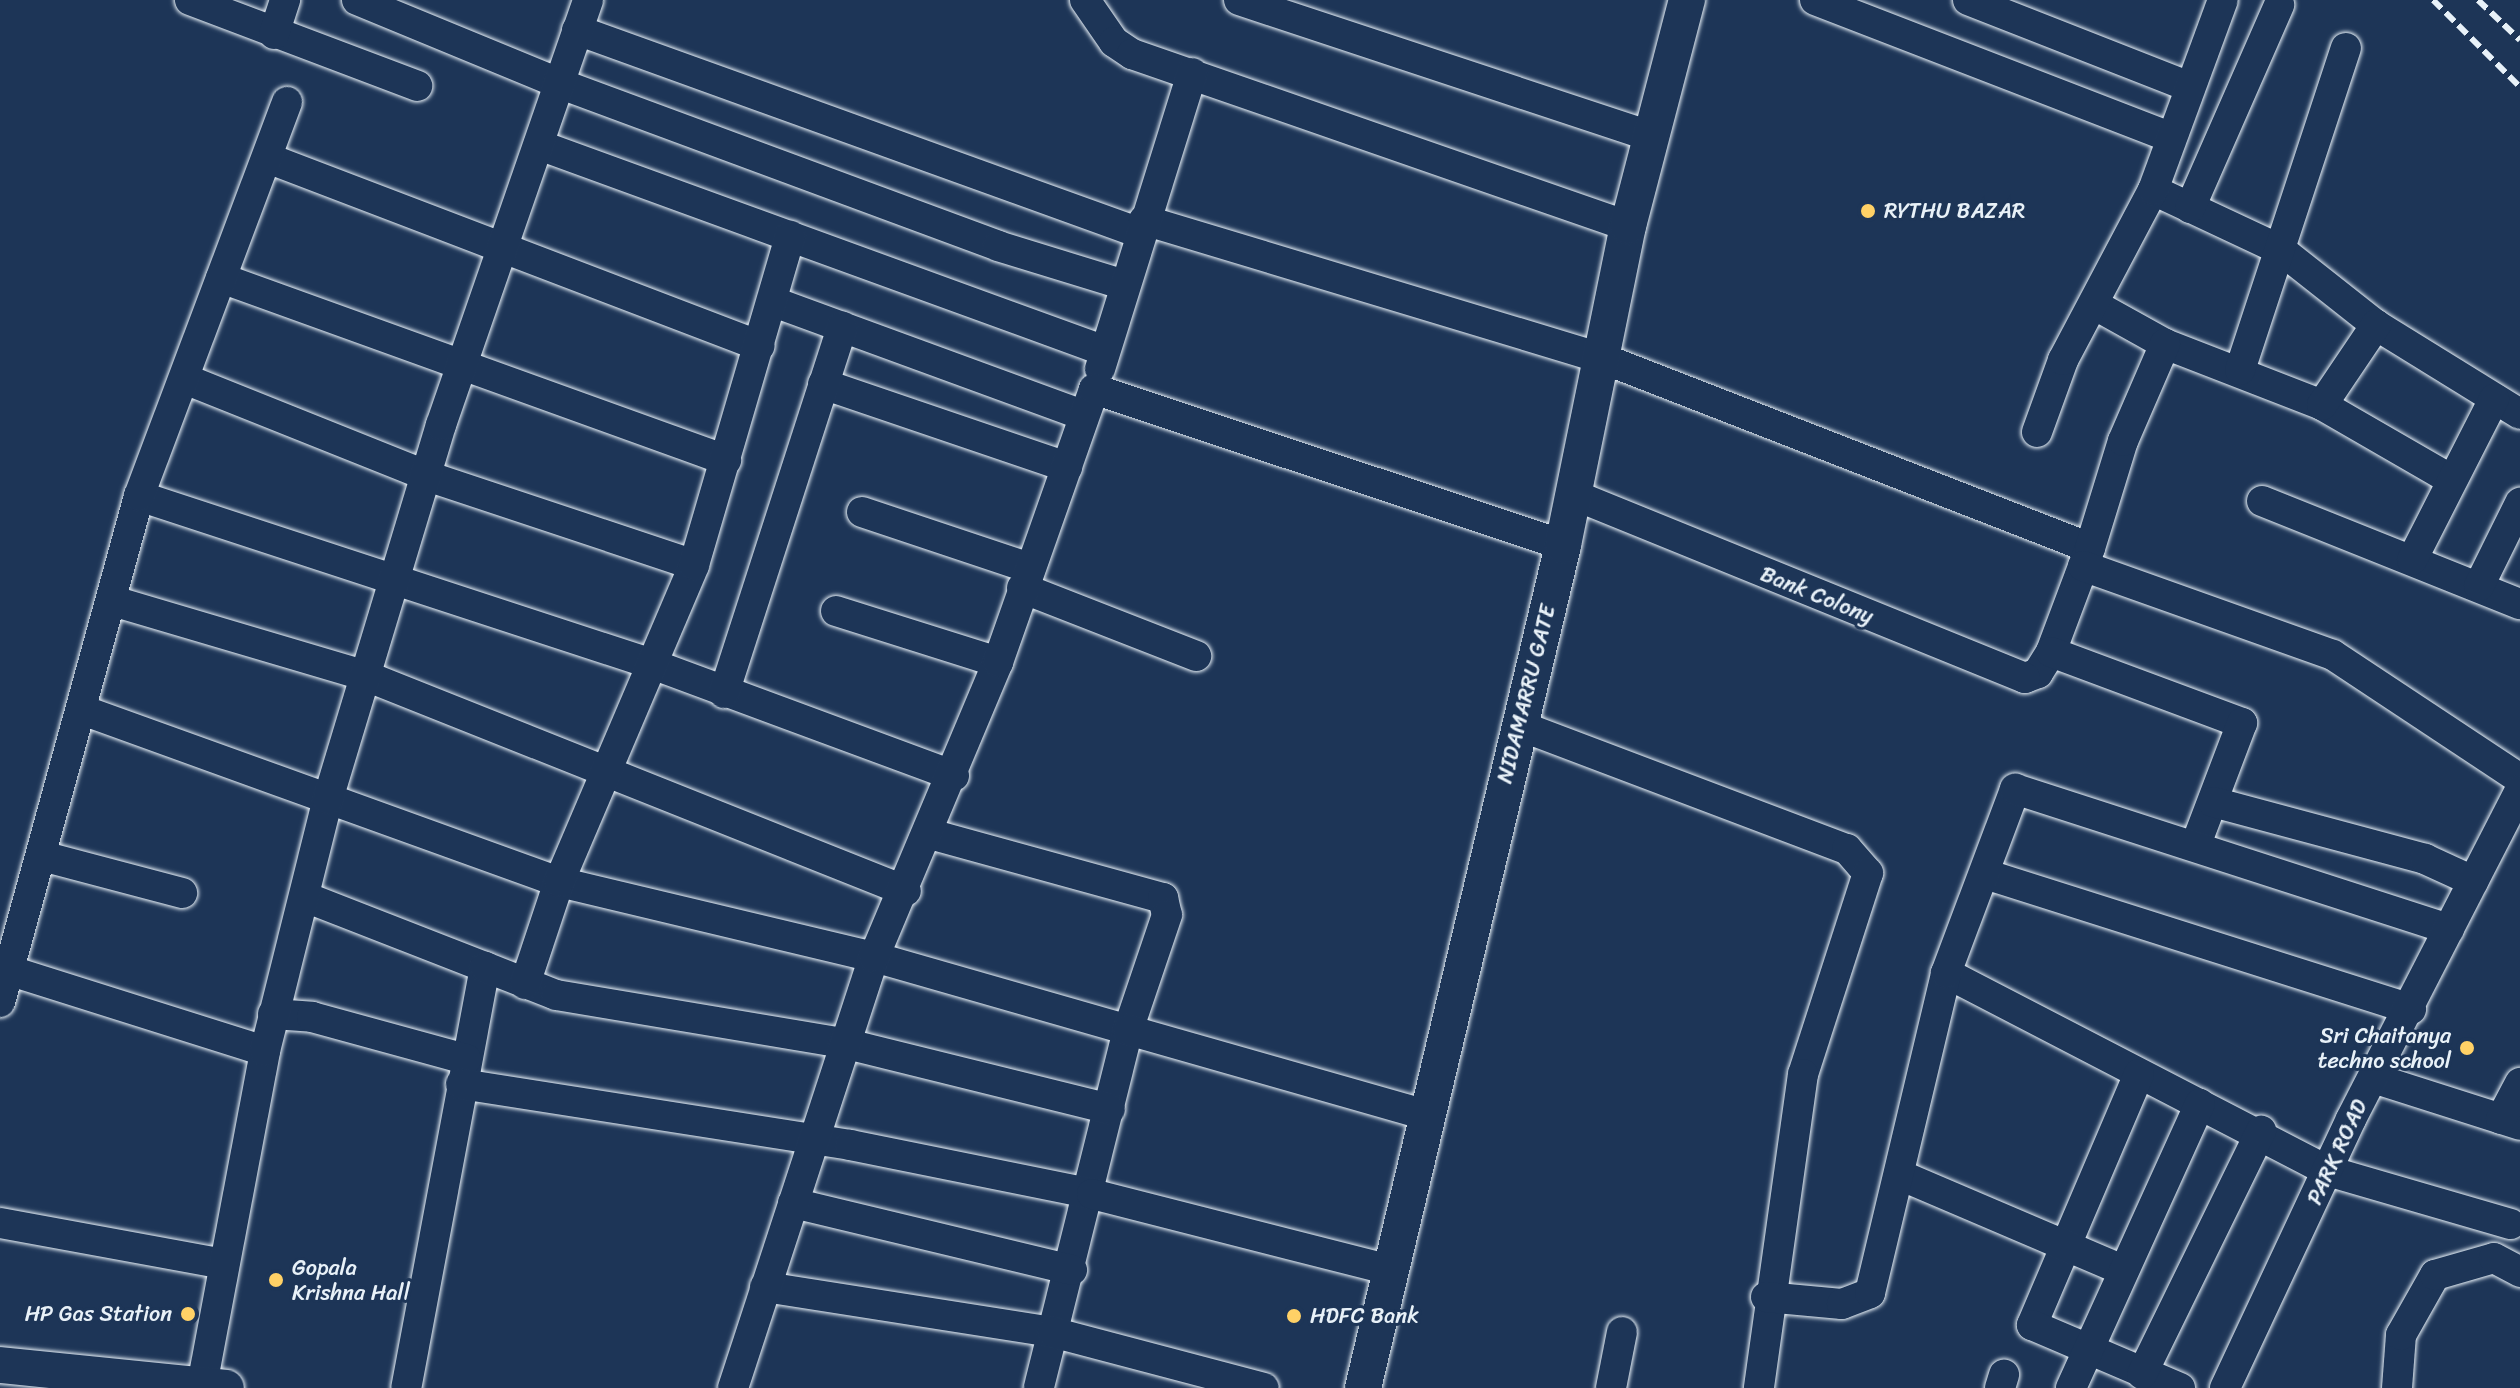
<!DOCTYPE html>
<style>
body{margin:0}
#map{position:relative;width:2520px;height:1388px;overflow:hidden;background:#1d3557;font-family:Sriracha,sans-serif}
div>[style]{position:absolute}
.roads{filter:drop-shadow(0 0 2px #e8f1f8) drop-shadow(0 0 2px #e8f1f8)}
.minor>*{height:30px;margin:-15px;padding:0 15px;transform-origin:15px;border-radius:15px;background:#1d3557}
.major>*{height:36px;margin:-18px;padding:0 18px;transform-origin:18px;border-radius:18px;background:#1d3557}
.rail>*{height:6px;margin-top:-3px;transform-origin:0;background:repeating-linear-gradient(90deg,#e8f1f8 0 12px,transparent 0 18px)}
.dots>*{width:22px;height:22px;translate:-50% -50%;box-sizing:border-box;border:4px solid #1d3557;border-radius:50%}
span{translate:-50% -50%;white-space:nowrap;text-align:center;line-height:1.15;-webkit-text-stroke:6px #1d3557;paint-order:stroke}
.poi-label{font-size:22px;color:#e8f1f8}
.left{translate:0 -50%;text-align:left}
.right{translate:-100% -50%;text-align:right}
.street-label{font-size:22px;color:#e8f1f8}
</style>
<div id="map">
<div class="roads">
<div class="minor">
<div style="left:190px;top:0;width:243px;rotate:20.7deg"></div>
<div style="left:357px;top:0;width:217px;rotate:22.4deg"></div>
<div style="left:558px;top:83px;width:469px;rotate:20.3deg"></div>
<div style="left:998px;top:246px;width:133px;rotate:17.1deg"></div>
<div style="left:1085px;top:0;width:51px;rotate:55.4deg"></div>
<div style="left:1114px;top:42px;width:22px;rotate:34deg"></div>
<div style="left:1132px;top:54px;width:525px;rotate:19.13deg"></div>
<div style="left:1239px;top:0;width:433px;rotate:18.3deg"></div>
<div style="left:1815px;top:0;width:381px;rotate:21.1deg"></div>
<div style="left:1968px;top:0;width:236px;rotate:21.4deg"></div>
<div style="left:577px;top:30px;width:598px;rotate:19.83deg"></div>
<div style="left:274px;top:34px;width:36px;rotate:-72deg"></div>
<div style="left:539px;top:145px;width:602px;rotate:20deg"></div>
<div style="left:270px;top:159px;width:524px;rotate:20.89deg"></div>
<div style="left:2153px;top:190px;width:141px;rotate:25.1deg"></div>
<div style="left:2281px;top:250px;width:121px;rotate:38.3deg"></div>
<div style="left:2376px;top:325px;width:169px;rotate:31.7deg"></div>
<div style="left:2190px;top:208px;width:222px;rotate:-66.3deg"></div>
<div style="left:1144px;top:220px;width:481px;rotate:16.8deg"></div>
<div style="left:1604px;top:359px;width:521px;rotate:21.25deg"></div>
<div style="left:2090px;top:548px;width:111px;rotate:110.6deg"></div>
<div style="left:2051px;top:652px;width:25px;rotate:122deg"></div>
<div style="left:2038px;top:673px;width:14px;rotate:159deg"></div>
<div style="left:2025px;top:678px;width:487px;rotate:-157.9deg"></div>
<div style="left:221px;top:278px;width:537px;rotate:19.82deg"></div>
<div style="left:774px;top:302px;width:329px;rotate:20.1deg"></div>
<div style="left:2095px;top:305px;width:80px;rotate:29.1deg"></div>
<div style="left:2165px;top:344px;width:168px;rotate:21.2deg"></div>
<div style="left:2322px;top:405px;width:150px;rotate:30deg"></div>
<div style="left:1100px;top:369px;width:310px;rotate:-72.7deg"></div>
<div style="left:2240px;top:370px;width:339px;rotate:-71.8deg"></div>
<div style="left:185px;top:379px;width:261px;rotate:21.8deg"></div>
<div style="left:427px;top:476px;width:281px;rotate:18.4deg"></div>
<div style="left:823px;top:384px;width:258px;rotate:18.8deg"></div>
<div style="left:2322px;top:405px;width:97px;rotate:-56deg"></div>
<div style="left:2037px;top:432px;width:77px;rotate:-70.1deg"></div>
<div style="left:2063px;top:360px;width:192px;rotate:-62.1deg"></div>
<div style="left:2153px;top:190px;width:202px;rotate:-69.8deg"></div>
<div style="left:139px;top:496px;width:540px;rotate:18.13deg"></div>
<div style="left:652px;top:664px;width:322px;rotate:20.3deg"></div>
<div style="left:2262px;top:501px;width:278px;rotate:21.8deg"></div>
<div style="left:862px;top:512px;width:176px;rotate:18.5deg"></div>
<div style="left:2090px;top:548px;width:112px;rotate:-72.9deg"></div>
<div style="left:2123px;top:441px;width:106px;rotate:-66.6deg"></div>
<div style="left:2412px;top:560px;width:181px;rotate:-63deg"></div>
<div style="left:2083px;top:566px;width:265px;rotate:19.6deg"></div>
<div style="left:2333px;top:655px;width:224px;rotate:33.5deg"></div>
<div style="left:2479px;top:586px;width:93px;rotate:-63.7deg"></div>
<div style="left:1022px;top:588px;width:187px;rotate:21.3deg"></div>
<div style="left:113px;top:601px;width:264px;rotate:16.5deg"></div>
<div style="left:366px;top:676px;width:581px;rotate:21.71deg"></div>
<div style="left:836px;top:611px;width:170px;rotate:17.5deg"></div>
<div style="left:2051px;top:652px;width:204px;rotate:20.4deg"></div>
<div style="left:2242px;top:723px;width:129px;rotate:110.8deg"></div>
<div style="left:724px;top:693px;width:385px;rotate:-72.1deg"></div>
<div style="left:85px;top:711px;width:504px;rotate:19.84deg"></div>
<div style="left:559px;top:882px;width:324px;rotate:13.4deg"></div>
<div style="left:874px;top:957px;width:264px;rotate:16deg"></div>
<div style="left:1128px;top:1030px;width:369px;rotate:104deg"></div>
<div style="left:1518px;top:725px;width:352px;rotate:20.7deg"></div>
<div style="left:1847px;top:849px;width:32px;rotate:49deg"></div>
<div style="left:1868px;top:873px;width:211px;rotate:107.9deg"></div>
<div style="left:1803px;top:1074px;width:317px;rotate:98deg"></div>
<div style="left:2213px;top:802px;width:220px;rotate:15deg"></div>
<div style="left:2425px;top:859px;width:53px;rotate:24.6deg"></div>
<div style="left:930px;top:834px;width:242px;rotate:15.4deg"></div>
<div style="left:1163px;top:898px;width:17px;rotate:77deg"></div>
<div style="left:1167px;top:915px;width:121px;rotate:108.7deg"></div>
<div style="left:1128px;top:1030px;width:307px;rotate:15.9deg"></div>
<div style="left:42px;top:856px;width:145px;rotate:14.8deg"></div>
<div style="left:1985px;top:874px;width:447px;rotate:17.6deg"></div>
<div style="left:305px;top:897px;width:193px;rotate:21.3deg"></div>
<div style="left:485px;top:967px;width:428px;rotate:100.6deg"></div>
<div style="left:485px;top:967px;width:76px;rotate:21.5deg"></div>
<div style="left:556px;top:995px;width:291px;rotate:9.5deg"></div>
<div style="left:843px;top:1043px;width:275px;rotate:13.9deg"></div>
<div style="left:11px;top:971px;width:266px;rotate:17.5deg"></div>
<div style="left:1946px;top:973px;width:430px;rotate:27.4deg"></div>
<div style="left:2328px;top:1171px;width:190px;rotate:16.2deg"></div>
<div style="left:525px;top:984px;width:108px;rotate:-71.6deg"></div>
<div style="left:559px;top:882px;width:345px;rotate:-66.9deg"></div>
<div style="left:694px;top:565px;width:343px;rotate:-73.7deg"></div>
<div style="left:0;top:1002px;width:525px;rotate:-74.64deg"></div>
<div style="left:139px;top:496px;width:421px;rotate:-69.4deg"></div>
<div style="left:273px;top:1014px;width:39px;rotate:4deg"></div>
<div style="left:312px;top:1017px;width:160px;rotate:15.3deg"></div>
<div style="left:2139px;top:1074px;width:273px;rotate:113.1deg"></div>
<div style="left:2032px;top:1325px;width:161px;rotate:23.1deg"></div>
<div style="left:2373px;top:1078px;width:154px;rotate:17.7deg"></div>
<div style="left:461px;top:1084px;width:394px;rotate:8.9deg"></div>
<div style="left:850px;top:1145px;width:247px;rotate:11.4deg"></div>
<div style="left:1092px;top:1194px;width:304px;rotate:14.3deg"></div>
<div style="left:2501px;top:1119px;width:41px;rotate:-62.2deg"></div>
<div style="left:1900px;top:1175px;width:242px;rotate:23.1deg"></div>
<div style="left:793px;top:1203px;width:287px;rotate:13.5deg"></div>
<div style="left:0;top:1223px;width:228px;rotate:10.4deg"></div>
<div style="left:765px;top:1287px;width:291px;rotate:8.9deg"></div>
<div style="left:1052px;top:1332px;width:219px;rotate:14.8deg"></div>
<div style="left:1766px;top:1297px;width:76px;rotate:5.3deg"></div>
<div style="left:1842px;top:1304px;width:30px;rotate:-21deg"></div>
<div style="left:1870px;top:1293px;width:329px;rotate:-76.6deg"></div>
<div style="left:1946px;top:973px;width:197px;rotate:-69.4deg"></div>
<div style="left:2015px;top:789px;width:456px;rotate:17.9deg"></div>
<div style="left:2142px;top:1374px;width:271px;rotate:-63.9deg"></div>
<div style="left:202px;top:1385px;width:340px;rotate:-79.3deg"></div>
<div style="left:265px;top:1051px;width:260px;rotate:-76deg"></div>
<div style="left:328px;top:799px;width:391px;rotate:-73.2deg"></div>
<div style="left:441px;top:425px;width:450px;rotate:-70.9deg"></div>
<div style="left:733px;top:1388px;width:453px;rotate:-71.9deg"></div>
<div style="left:874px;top:957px;width:320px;rotate:-67.2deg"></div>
<div style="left:998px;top:662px;width:289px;rotate:-70.6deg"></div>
<div style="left:1094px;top:389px;width:494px;rotate:18.4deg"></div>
<div style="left:1611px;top:1388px;width:57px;rotate:-78.9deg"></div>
<div style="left:2000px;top:1388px;width:14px;rotate:-73deg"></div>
<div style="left:2071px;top:1388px;width:312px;rotate:-65.6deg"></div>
<div style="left:2225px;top:1388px;width:297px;rotate:-64.9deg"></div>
<div style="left:2351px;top:1119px;width:370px;rotate:-62.8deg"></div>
<div style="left:2397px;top:1388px;width:53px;rotate:-85.7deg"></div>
<div style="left:2401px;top:1335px;width:69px;rotate:-60.5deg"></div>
<div style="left:2435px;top:1275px;width:61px;rotate:-16.1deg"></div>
<div style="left:2494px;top:1258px;width:30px;rotate:28deg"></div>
</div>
<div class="major">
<div style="left:0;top:1365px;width:227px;rotate:5.8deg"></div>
<div style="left:1363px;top:1388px;width:866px;rotate:-76.65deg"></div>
<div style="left:1563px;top:545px;width:326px;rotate:-78.5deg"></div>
<div style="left:1628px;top:226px;width:234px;rotate:-75.4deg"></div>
</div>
</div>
<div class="rail">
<div style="left:2433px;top:0;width:123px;rotate:45deg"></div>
<div style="left:2478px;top:0;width:58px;rotate:43.6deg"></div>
</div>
<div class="dots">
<div style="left:1868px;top:211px;background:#ffd166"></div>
<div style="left:2467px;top:1048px;background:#ffd166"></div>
<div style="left:276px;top:1280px;background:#ffd166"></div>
<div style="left:188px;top:1314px;background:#ffd166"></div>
<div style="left:1294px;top:1316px;background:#ffd166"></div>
</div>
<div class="poi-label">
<span class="left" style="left:1884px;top:211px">RYTHU BAZAR</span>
<span class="right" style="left:2451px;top:1048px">Sri Chaitanya<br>techno school</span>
<span class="left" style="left:292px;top:1280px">Gopala<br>Krishna Hall</span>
<span class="right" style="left:172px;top:1314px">HP Gas Station</span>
<span class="left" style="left:1310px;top:1316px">HDFC Bank</span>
</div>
<div class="street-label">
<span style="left:1817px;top:595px;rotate:22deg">Bank Colony</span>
<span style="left:1526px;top:694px;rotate:-76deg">NIDAMARRU GATE</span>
<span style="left:2337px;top:1152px;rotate:-65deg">PARK ROAD</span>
</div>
</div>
